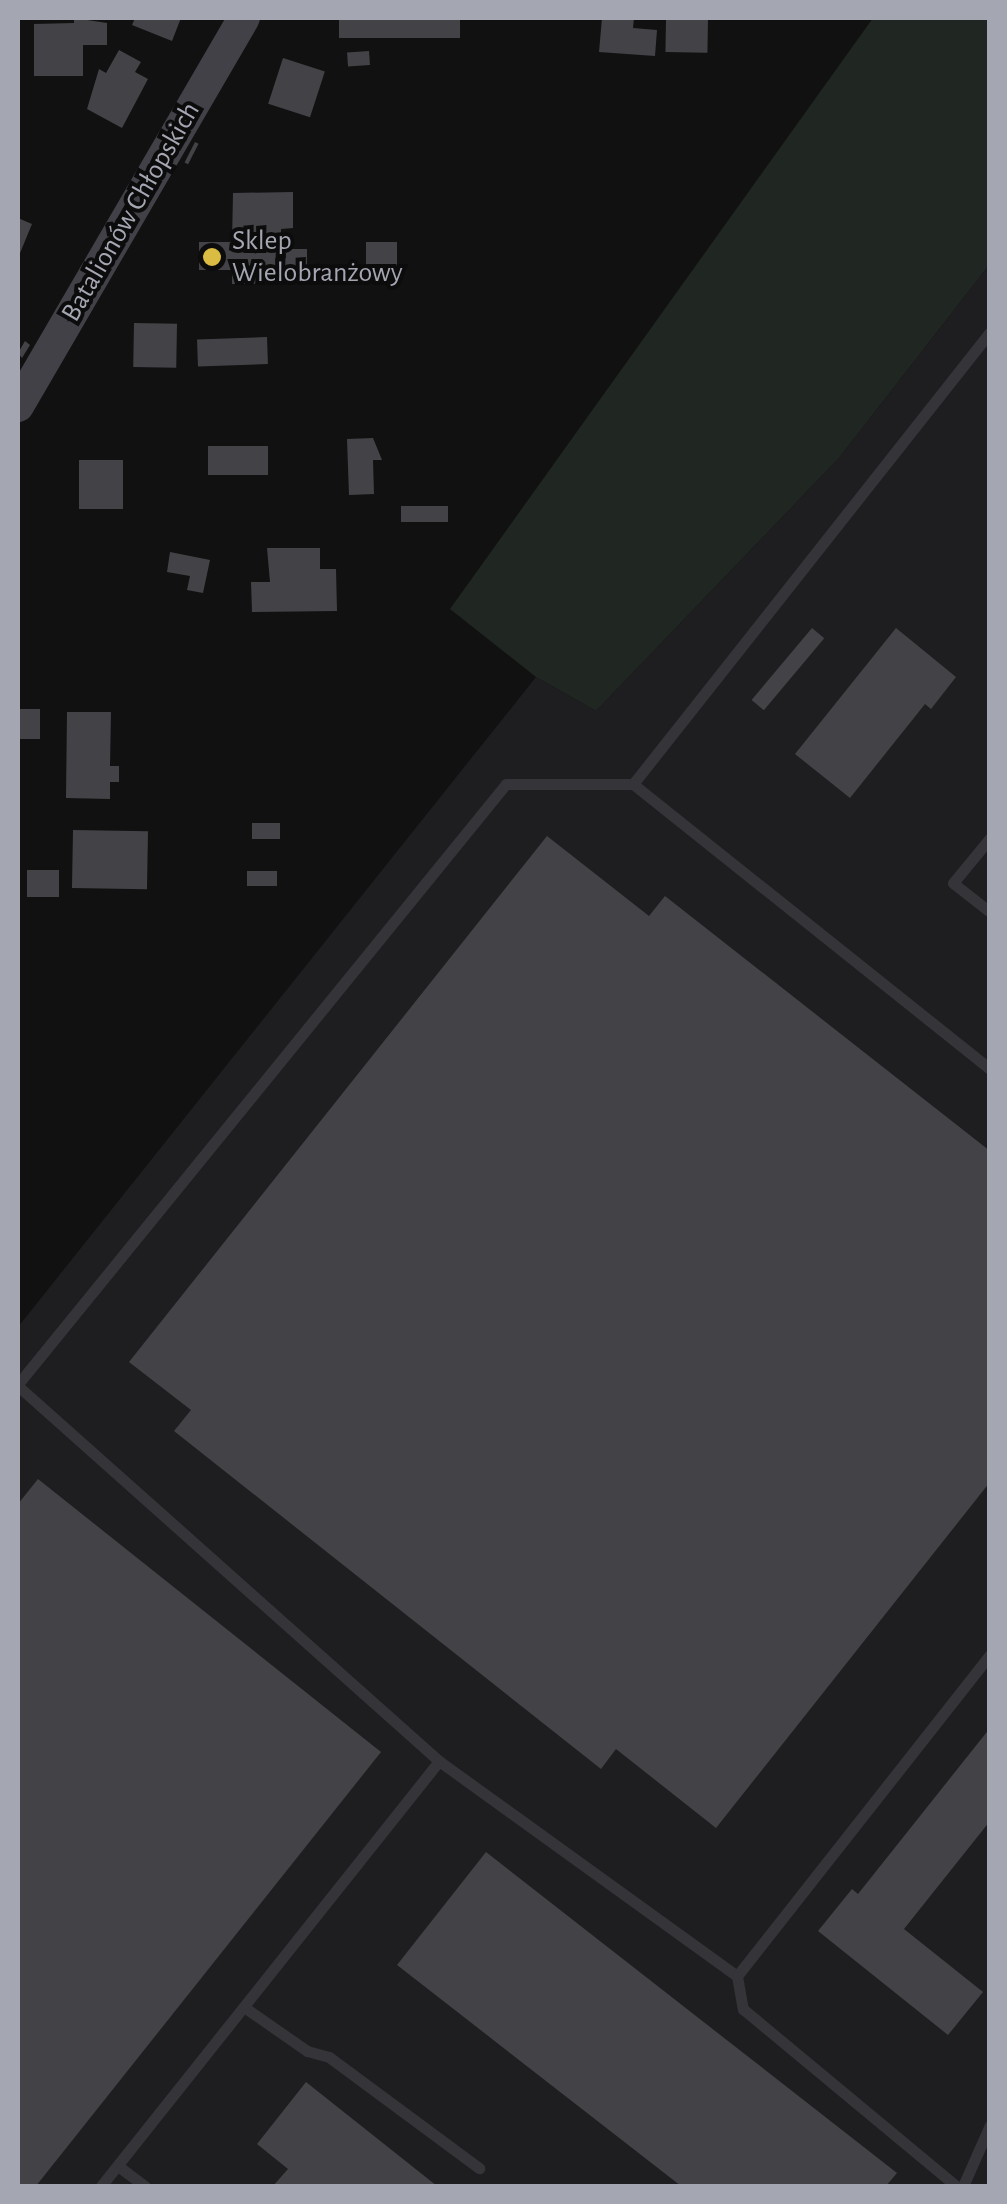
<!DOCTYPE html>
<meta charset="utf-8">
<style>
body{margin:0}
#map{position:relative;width:1007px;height:2204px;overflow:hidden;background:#111112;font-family:"Alegreya Sans",sans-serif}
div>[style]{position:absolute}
.built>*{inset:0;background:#1e1d1f}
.green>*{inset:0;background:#202621}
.building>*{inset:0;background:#434347;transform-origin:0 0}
.lane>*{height:11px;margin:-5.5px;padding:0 5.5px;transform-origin:5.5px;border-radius:5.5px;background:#353539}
.secondary>*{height:32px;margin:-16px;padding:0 16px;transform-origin:16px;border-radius:16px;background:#414147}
.dots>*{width:28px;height:28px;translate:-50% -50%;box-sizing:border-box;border:5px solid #0c0c0d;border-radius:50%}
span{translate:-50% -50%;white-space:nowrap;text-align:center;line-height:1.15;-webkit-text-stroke:8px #0c0c0d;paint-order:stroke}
.street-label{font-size:28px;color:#a4a6b1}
.poi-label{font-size:28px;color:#a4a6b1}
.left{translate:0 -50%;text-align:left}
.frame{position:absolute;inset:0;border:20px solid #a4a6b1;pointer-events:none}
</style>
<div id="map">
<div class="built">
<div style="clip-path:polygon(989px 265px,989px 2186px,18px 2186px,18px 1327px,536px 677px,596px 711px,839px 458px)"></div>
</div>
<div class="green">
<div style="clip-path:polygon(873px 18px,989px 18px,989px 265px,839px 458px,596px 711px,536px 677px,450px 609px)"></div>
</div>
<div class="building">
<div style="clip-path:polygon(74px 18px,107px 23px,107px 45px,83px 45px,83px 76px,34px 76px,34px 24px,74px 23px)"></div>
<div style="clip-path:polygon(135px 18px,181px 18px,172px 41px,132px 25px)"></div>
<div style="left:339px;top:18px;width:121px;height:20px"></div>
<div style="clip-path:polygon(602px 18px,634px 18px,633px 28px,657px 30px,655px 56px,599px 52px)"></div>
<div style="left:666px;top:19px;width:42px;height:33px;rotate:1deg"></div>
<div style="clip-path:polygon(119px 50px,141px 62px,135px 72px,148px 79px,122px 128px,87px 109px,99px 69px,106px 73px)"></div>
<div style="left:369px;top:51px;width:14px;height:22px;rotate:86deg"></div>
<div style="left:283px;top:58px;width:44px;height:48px;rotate:18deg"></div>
<div style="left:195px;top:142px;width:4px;height:23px;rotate:27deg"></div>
<div style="clip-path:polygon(293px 192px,293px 228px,281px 229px,281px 249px,307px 249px,307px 283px,232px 284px,232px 270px,199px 270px,199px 242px,232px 242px,233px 193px)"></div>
<div style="clip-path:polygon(18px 218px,32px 224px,18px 258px)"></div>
<div style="left:366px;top:242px;width:31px;height:31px"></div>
<div style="left:134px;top:323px;width:43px;height:44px;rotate:1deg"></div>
<div style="left:267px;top:337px;width:27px;height:70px;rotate:88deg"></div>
<div style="clip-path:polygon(25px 341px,30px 345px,22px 358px,18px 353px)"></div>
<div style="clip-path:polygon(373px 438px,382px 460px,373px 460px,374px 494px,349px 495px,347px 439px)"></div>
<div style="left:208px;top:446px;width:60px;height:29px"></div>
<div style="left:79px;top:460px;width:44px;height:49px"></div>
<div style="left:401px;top:506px;width:47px;height:16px"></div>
<div style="clip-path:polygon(267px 548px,320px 548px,320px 569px,336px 569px,337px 611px,252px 612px,251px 582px,270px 582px)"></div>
<div style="clip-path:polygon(170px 552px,210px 560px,203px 593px,187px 590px,190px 576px,167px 572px)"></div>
<div style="left:812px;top:628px;width:16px;height:94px;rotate:40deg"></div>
<div style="clip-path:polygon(896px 628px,956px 677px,931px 709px,925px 704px,850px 798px,795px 754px)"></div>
<div style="left:18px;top:709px;width:22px;height:30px"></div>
<div style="clip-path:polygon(67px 712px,111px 712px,110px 766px,119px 766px,119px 782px,110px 782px,110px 799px,66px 798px)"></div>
<div style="left:252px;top:823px;width:28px;height:16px"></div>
<div style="left:73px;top:830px;width:75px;height:58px;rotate:1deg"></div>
<div style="clip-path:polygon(547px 836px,649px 916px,665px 896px,990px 1151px,990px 1482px,716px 1828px,616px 1749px,601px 1769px,174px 1431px,191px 1410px,129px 1362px)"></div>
<div style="left:27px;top:870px;width:32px;height:27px"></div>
<div style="left:277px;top:871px;width:15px;height:30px;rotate:90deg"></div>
<div style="clip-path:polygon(38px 1479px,381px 1752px,36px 2186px,18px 2186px,18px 1504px)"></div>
<div style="clip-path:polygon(990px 1728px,990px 1821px,904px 1929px,983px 1992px,948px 2035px,818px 1931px,852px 1889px,858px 1894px)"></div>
<div style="clip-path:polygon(486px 1852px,897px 2173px,886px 2186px,681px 2186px,397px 1965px)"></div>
<div style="clip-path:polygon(306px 2082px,437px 2186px,273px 2186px,288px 2169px,257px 2144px)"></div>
</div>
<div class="lane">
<div style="left:633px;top:784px;width:576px;rotate:-51.7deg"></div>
<div style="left:990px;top:838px;width:58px;rotate:129.4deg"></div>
<div style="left:953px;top:883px;width:47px;rotate:38.1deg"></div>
<div style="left:18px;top:1384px;width:773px;rotate:-50.88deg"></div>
<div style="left:506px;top:784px;width:127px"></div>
<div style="left:633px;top:784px;width:457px;rotate:38.6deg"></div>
<div style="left:18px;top:1386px;width:564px;rotate:41.69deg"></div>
<div style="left:737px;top:1976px;width:34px;rotate:80deg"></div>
<div style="left:743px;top:2009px;width:277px;rotate:39.7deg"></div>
<div style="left:244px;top:2007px;width:77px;rotate:34.9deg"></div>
<div style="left:307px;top:2051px;width:23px;rotate:15deg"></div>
<div style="left:329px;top:2057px;width:187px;rotate:36.5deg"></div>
<div style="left:118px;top:2166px;width:34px;rotate:37deg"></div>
<div style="left:101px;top:2186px;width:543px;rotate:-51.5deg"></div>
<div style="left:439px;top:1761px;width:367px;rotate:35.8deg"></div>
<div style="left:737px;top:1976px;width:409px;rotate:-51.8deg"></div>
<div style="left:963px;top:2186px;width:67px;rotate:-66.1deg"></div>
</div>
<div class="secondary">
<div style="left:18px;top:406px;width:449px;rotate:-59.8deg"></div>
</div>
<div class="dots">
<div style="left:212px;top:257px;background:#dabc42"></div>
</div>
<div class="street-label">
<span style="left:131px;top:212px;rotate:-60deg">Batalionów Chłopskich</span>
</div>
<div class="poi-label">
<span class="left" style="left:232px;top:257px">Sklep<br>Wielobranżowy</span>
</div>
<div class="frame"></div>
</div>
